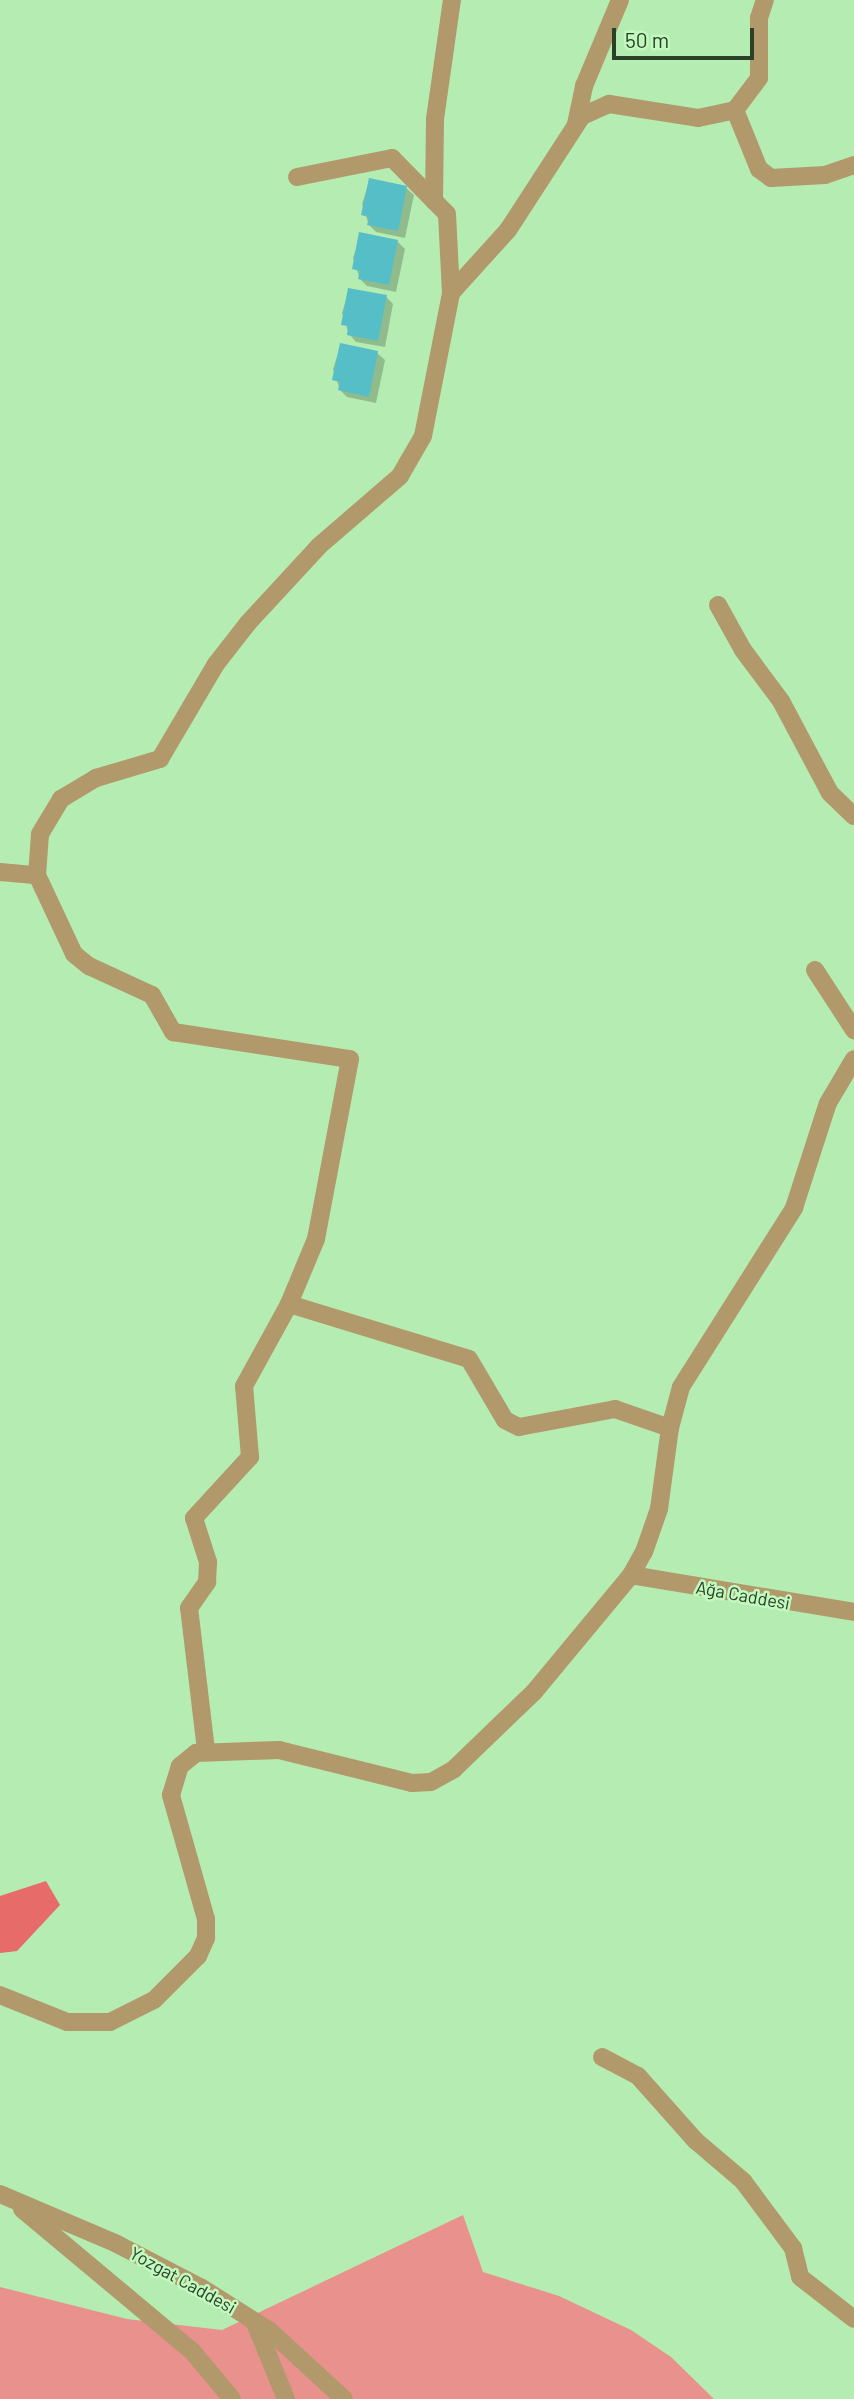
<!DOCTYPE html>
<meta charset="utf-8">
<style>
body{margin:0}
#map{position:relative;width:854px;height:2399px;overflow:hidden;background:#b5ecb1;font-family:Barlow,sans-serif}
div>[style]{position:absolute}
.green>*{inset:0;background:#e9918c}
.forest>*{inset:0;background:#e66b69}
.shadow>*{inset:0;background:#0003}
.building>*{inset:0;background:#55bec7}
.minor>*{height:18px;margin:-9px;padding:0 9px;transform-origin:9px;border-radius:9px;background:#b1996b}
span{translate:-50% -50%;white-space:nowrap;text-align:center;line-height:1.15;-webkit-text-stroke:5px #c2f9be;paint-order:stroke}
.street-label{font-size:18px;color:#2a4028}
.scale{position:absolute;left:612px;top:28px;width:142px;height:32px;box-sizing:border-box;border:4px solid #2a4028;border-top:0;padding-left:9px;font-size:21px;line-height:24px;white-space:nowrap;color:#2a4028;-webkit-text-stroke:5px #c2f9be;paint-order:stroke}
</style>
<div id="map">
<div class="green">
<div style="clip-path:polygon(463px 2215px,483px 2272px,559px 2296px,631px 2330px,671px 2357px,714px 2399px,0 2399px,0 2287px,127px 2319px,222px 2330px)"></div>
</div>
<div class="forest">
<div style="clip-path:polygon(46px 1881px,60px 1905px,17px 1951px,0 1953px,0 1896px)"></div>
</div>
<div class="shadow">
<div style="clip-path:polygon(370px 180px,406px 188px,414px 195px,405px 238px,376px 232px,369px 225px,362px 204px)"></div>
<div style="clip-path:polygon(361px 234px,397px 241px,405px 249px,396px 292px,367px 286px,360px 279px,353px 258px)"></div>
<div style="clip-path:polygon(349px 290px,386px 297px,393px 304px,385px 347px,356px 342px,349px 334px,342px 313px)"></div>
<div style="clip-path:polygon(341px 345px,377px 353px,385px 360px,376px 403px,347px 397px,340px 390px,333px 369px)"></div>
</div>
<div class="building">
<div style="clip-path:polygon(369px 178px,407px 186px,398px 231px,367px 225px,369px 217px,361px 215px)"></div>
<div style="clip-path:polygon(359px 232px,398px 240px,389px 285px,358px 279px,360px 271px,352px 269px)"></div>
<div style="clip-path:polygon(348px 288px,387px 295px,378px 341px,347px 335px,348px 326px,341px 325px)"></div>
<div style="clip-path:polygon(340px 343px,378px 351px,369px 397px,338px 390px,340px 382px,332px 380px)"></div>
</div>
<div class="minor">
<div style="left:735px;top:110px;width:64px;rotate:67.9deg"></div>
<div style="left:759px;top:169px;width:15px;rotate:37deg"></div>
<div style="left:771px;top:178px;width:54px;rotate:-3.2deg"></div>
<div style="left:825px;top:175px;width:31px;rotate:-19deg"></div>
<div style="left:576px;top:124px;width:39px;rotate:-78deg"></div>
<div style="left:584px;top:86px;width:93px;rotate:-67.3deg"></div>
<div style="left:297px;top:177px;width:97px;rotate:-11.3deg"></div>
<div style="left:392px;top:158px;width:78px;rotate:45.5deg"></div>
<div style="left:447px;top:214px;width:79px;rotate:87.1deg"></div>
<div style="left:434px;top:201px;width:82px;rotate:-89.3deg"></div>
<div style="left:435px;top:119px;width:120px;rotate:-81.9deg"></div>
<div style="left:718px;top:605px;width:51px;rotate:60.9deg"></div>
<div style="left:743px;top:650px;width:64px;rotate:53.3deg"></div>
<div style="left:781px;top:701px;width:104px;rotate:62deg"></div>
<div style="left:830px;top:793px;width:33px;rotate:44deg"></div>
<div style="left:0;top:872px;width:37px;rotate:5deg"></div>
<div style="left:37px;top:875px;width:87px;rotate:64.9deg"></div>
<div style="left:74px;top:954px;width:19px;rotate:39deg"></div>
<div style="left:89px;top:966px;width:69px;rotate:24.7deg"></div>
<div style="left:152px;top:995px;width:43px;rotate:60.4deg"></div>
<div style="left:173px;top:1032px;width:179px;rotate:8.7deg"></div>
<div style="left:350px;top:1059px;width:183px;rotate:100.7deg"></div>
<div style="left:316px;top:1239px;width:70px;rotate:112.6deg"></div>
<div style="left:289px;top:1304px;width:188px;rotate:17deg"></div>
<div style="left:469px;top:1359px;width:71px;rotate:59.5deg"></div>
<div style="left:505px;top:1420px;width:16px;rotate:27deg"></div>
<div style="left:519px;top:1427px;width:98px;rotate:-10.6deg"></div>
<div style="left:615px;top:1409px;width:58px;rotate:19.1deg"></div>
<div style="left:37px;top:875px;width:41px;rotate:-85.8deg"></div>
<div style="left:40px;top:834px;width:41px;rotate:-59deg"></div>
<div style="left:61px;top:799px;width:41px;rotate:-31deg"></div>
<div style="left:96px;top:778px;width:67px;rotate:-16.5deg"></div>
<div style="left:160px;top:759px;width:110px;rotate:-59.5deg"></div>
<div style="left:216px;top:664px;width:52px;rotate:-52deg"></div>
<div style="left:248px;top:623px;width:105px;rotate:-47.3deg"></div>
<div style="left:319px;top:546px;width:107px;rotate:-40.8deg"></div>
<div style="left:400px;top:476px;width:46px;rotate:-60.1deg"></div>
<div style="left:423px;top:436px;width:146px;rotate:-78.9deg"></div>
<div style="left:451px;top:293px;width:85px;rotate:-47.9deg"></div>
<div style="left:508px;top:230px;width:136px;rotate:-57deg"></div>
<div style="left:582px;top:116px;width:30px;rotate:-24deg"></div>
<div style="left:609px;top:104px;width:90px;rotate:8.9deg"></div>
<div style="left:698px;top:118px;width:38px;rotate:-12deg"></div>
<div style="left:735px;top:110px;width:40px;rotate:-53deg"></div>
<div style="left:759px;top:78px;width:60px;rotate:-90deg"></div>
<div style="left:759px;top:18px;width:19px;rotate:-72deg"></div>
<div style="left:815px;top:970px;width:72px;rotate:57deg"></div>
<div style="left:631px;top:1575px;width:226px;rotate:9.4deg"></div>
<div style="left:206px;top:1750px;width:143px;rotate:-96.8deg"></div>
<div style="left:189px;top:1608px;width:32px;rotate:-55deg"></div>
<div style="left:207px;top:1582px;width:20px;rotate:-87deg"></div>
<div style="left:208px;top:1562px;width:46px;rotate:-107.7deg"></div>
<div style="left:194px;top:1518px;width:83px;rotate:-47.4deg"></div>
<div style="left:250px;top:1457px;width:71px;rotate:-94.8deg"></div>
<div style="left:244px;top:1386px;width:94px;rotate:-61.2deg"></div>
<div style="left:0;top:1995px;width:72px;rotate:21.9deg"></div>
<div style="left:67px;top:2022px;width:43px"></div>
<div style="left:110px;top:2022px;width:49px;rotate:-26.6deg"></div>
<div style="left:154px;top:2000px;width:62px;rotate:-45deg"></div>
<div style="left:198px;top:1956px;width:20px;rotate:-66deg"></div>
<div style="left:206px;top:1938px;width:19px;rotate:-90deg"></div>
<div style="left:206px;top:1919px;width:129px;rotate:-105.8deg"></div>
<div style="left:171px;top:1795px;width:30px;rotate:-73deg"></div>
<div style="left:180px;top:1766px;width:21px;rotate:-39deg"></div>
<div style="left:196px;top:1753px;width:83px;rotate:-2.1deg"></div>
<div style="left:279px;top:1750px;width:137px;rotate:13.9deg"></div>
<div style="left:412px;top:1783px;width:19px;rotate:-3deg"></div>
<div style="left:431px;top:1782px;width:26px;rotate:-29deg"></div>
<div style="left:454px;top:1769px;width:111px;rotate:-43.9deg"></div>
<div style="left:534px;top:1692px;width:152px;rotate:-50.3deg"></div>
<div style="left:631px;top:1575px;width:26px;rotate:-61deg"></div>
<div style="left:644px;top:1552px;width:46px;rotate:-70.8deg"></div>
<div style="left:659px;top:1509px;width:82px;rotate:-82.3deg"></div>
<div style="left:670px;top:1428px;width:42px;rotate:-75deg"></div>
<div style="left:681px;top:1387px;width:212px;rotate:-57.7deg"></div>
<div style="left:794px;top:1208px;width:110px;rotate:-72.1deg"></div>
<div style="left:828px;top:1103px;width:51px;rotate:-59.4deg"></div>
<div style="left:602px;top:2057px;width:41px;rotate:27.8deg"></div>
<div style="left:638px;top:2076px;width:87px;rotate:48.3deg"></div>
<div style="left:696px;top:2141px;width:62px;rotate:40.4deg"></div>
<div style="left:743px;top:2181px;width:84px;rotate:53.3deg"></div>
<div style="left:793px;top:2248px;width:30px;rotate:76deg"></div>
<div style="left:800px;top:2277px;width:68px;rotate:37.9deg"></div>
<div style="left:0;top:2194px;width:127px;rotate:23.1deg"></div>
<div style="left:117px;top:2244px;width:96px;rotate:27.4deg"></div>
<div style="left:202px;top:2288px;width:80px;rotate:32.3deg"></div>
<div style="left:270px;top:2331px;width:100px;rotate:42.6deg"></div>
<div style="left:22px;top:2209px;width:222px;rotate:39.9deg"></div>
<div style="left:192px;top:2351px;width:62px;rotate:50.2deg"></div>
<div style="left:255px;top:2323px;width:82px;rotate:67.8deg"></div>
</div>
<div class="street-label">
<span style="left:743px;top:1595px;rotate:10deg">Ağa Caddesi</span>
<span style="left:183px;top:2280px;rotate:29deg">Yozgat Caddesi</span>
</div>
<div class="scale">50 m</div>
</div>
